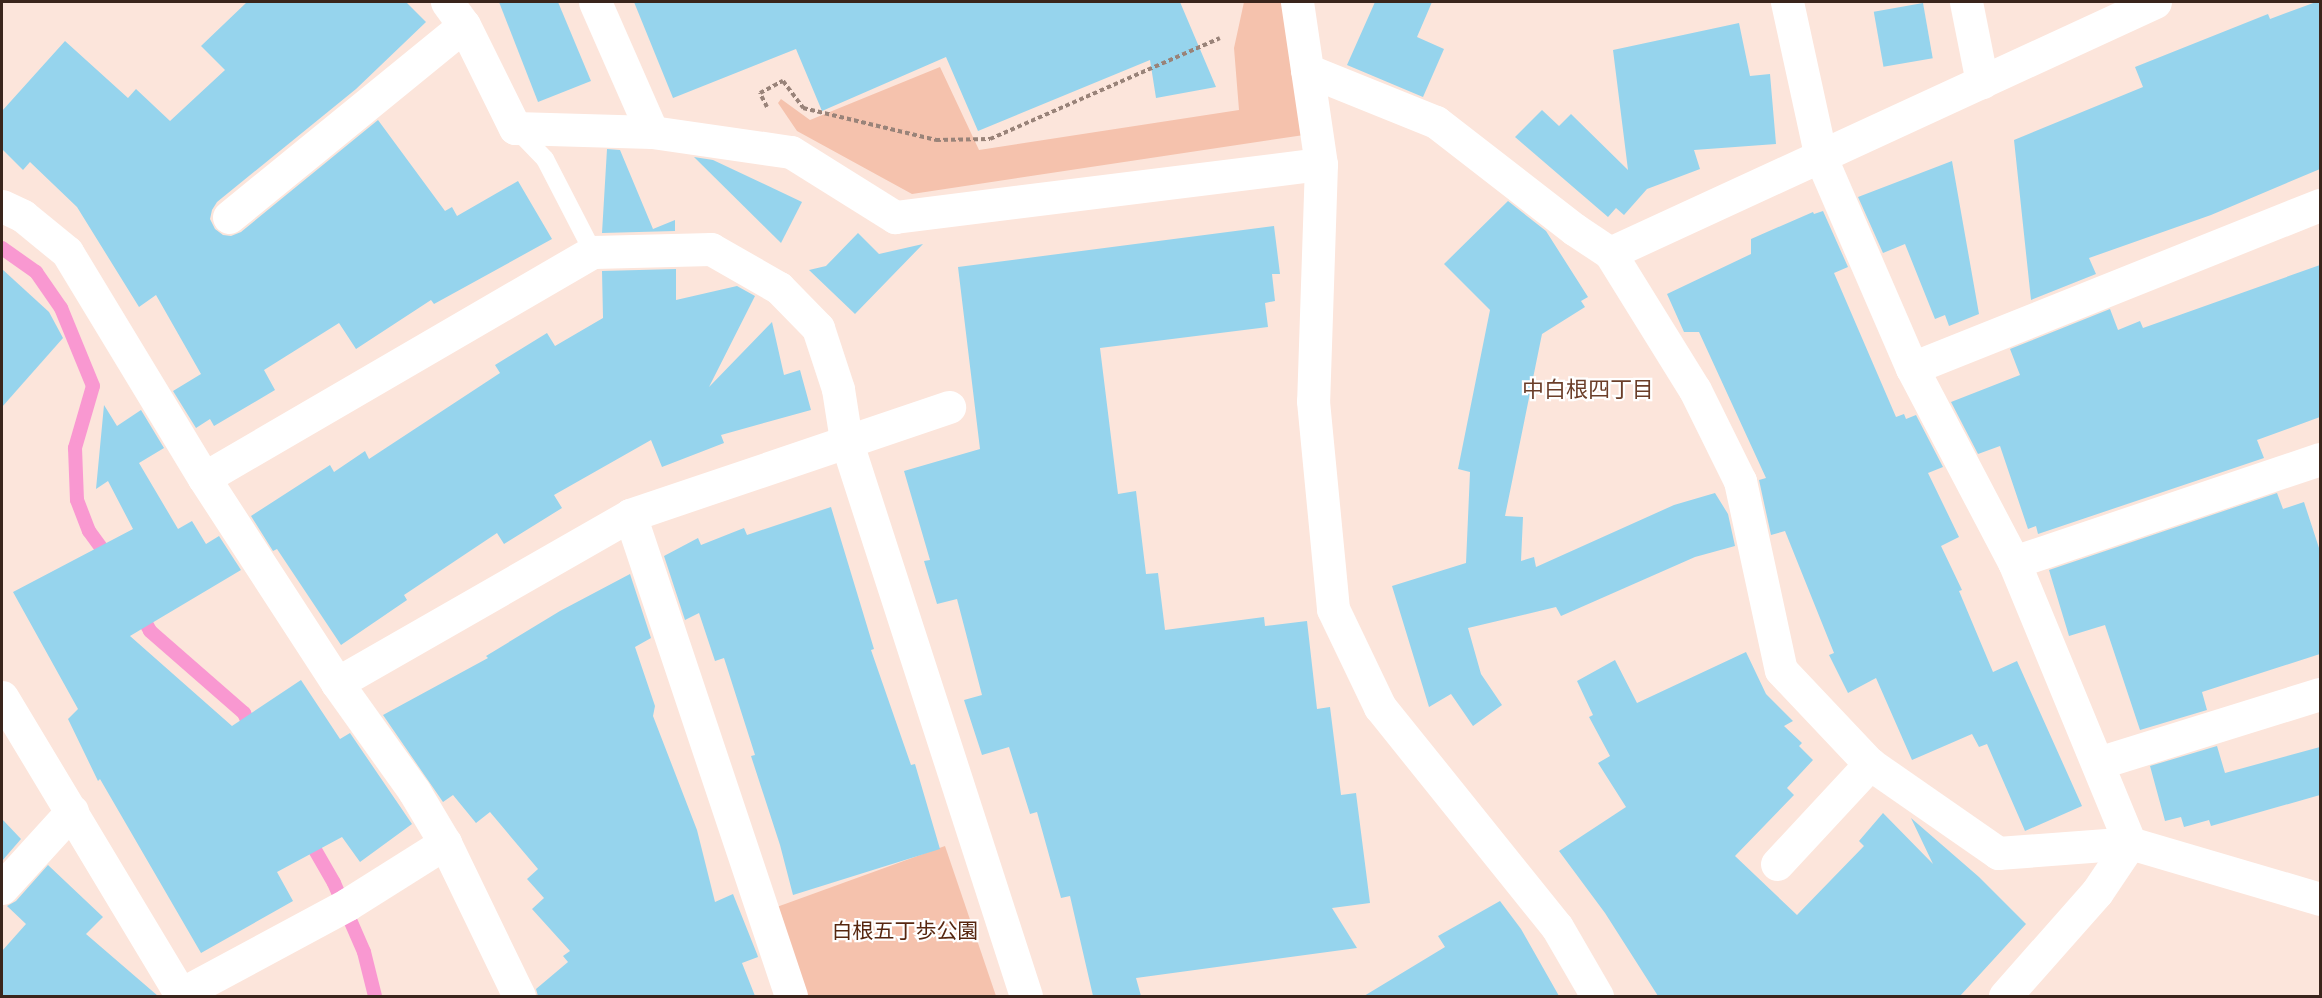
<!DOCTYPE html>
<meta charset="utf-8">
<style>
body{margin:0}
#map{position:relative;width:2322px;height:998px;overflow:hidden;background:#fce5db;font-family:Signika,"Noto Sans JP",sans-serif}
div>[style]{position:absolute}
.green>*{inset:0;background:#f5c2ad}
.stream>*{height:14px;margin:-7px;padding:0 7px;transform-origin:7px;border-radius:7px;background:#f998d1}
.building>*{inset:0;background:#96d4ed;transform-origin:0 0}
.path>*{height:4px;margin-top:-2px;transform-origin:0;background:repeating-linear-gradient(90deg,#998379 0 4.5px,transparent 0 7.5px)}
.lane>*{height:18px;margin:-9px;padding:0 9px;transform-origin:9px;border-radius:9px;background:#fff}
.street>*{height:33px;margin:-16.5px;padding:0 16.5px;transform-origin:16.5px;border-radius:16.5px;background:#fff}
.secondary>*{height:33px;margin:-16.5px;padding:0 16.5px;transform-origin:16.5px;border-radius:16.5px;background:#fff}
span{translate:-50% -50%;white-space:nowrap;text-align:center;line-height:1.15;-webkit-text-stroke:4.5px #fff;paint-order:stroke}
.park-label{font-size:21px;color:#572710}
.neighbourhood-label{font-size:22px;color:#6b3e29}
.frame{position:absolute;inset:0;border:3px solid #3a251c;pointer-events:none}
</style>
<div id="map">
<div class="green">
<div style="clip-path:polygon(1244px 2px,1285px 2px,1304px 135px,912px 194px,797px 131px,778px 103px,781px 99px,810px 120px,940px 67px,979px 150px,1239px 110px,1234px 48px)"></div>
<div style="clip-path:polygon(945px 846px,996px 996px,807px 996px,774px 908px)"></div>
</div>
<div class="stream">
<div style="left:2px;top:248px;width:42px;rotate:35.2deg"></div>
<div style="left:36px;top:272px;width:44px;rotate:55.2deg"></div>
<div style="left:61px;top:308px;width:84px;rotate:67.7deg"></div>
<div style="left:93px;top:386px;width:65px;rotate:106.2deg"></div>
<div style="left:75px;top:448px;width:52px;rotate:87.8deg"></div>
<div style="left:77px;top:500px;width:33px;rotate:69deg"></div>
<div style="left:89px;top:531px;width:37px;rotate:54deg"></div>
<div style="left:138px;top:609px;width:25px;rotate:61deg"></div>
<div style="left:150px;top:631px;width:125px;rotate:41.1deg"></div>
<div style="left:244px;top:713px;width:21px;rotate:67deg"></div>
<div style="left:307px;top:836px;width:54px;rotate:60.1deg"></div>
<div style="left:334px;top:883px;width:75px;rotate:66.5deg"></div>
<div style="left:364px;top:952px;width:45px;rotate:76deg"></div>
</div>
<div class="building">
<div style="clip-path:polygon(247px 2px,406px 2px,426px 22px,356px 89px,217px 202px,212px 210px,210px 219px,215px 229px,223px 235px,231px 236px,241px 232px,378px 120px,445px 211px,452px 207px,457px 216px,518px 181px,552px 239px,434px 304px,431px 300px,356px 349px,339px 323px,264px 370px,275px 390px,214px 426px,210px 419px,196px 428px,173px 391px,201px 374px,156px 295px,139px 307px,77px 207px,30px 162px,23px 170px,2px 149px,2px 111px,65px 41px,128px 98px,136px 89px,170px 121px,225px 70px,201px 46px)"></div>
<div style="clip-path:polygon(499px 2px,558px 2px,591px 81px,538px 102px)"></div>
<div style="clip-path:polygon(634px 2px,1180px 2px,1216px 87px,1156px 98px,1150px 60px,978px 131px,946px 57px,822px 111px,796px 49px,673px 98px)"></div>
<div style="clip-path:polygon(1375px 2px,1432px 2px,1417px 37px,1444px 49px,1423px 97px,1347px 65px)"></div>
<div style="clip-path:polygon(2316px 2px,2320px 2px,2320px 169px,2211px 215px,2089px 258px,2096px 274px,2031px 300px,2014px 140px,2143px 87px,2135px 67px,2268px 14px,2270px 19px)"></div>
<div style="left:1923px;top:3px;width:56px;height:50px;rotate:80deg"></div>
<div style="clip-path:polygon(1739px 23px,1750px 76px,1770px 74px,1776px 144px,1694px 150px,1700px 169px,1647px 189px,1624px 215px,1616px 208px,1608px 217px,1515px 137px,1542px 110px,1559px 126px,1571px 114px,1628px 170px,1613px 50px)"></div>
<div style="clip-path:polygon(607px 149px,620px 150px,653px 229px,675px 220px,675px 231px,602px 233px)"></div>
<div style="clip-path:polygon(694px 157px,713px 160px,802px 202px,781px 243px)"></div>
<div style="clip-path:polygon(1952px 161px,1979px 314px,1949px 326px,1945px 315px,1935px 319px,1905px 244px,1883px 253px,1858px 197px)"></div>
<div style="clip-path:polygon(1508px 201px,1546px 231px,1588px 297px,1581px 301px,1585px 307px,1542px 334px,1505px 516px,1523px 517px,1521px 561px,1534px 557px,1536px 567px,1674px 505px,1715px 493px,1728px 514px,1735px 546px,1695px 557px,1561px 616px,1556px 607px,1468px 628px,1481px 674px,1502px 705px,1473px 726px,1451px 694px,1429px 707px,1392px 586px,1466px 563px,1470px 472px,1458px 469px,1490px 310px,1444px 264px)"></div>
<div style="clip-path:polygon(1823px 211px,1848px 267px,1834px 273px,1896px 417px,1904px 414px,1906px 419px,1916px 415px,1943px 467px,1928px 473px,1959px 537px,1941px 546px,1962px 590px,1959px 591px,1993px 672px,2017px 661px,2082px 806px,2025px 831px,1987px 744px,1979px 747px,1972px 734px,1912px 760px,1876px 678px,1848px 693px,1829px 655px,1834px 653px,1785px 531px,1771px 535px,1759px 480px,1766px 478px,1699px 332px,1684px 332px,1667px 294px,1751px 254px,1751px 239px,1813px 212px,1814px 214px)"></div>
<div style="clip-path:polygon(1274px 226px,1280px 274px,1272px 274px,1275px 301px,1265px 303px,1268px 327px,1100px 348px,1118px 494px,1136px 491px,1146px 574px,1158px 573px,1165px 630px,1264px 617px,1265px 626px,1307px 621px,1317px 709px,1330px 707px,1341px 795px,1356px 793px,1370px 903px,1332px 908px,1357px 948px,1136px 978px,1141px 996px,1093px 996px,1070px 896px,1061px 898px,1037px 812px,1030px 814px,1009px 747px,982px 755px,964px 700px,982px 695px,957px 599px,937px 604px,924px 561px,930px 560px,904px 471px,980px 449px,958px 267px)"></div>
<div style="clip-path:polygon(858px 233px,879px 254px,923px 244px,855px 314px,809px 270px,826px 266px)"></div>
<div style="clip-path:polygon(2320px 265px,2320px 417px,2257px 440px,2264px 458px,2038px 534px,2036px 526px,2028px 529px,2000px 446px,1978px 454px,1951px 402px,2020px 375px,2010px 349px,2110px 309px,2118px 330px,2140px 321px,2143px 328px)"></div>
<div style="clip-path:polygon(2px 269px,49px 312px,63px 338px,2px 407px)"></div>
<div style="clip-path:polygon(676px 269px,676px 300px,737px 286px,755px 296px,709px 387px,772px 322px,784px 375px,800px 370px,811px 410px,721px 435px,724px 443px,662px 467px,651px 440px,554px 495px,562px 508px,504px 544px,497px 533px,404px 595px,407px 600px,341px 645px,277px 549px,273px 551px,251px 516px,330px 465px,334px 472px,365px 451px,369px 459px,500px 373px,495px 365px,547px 333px,555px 346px,603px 318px,602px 271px)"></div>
<div style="clip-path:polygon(104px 405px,117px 426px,141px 410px,164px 448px,139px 463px,178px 529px,192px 521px,206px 544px,219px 536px,241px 570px,130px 636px,232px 726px,301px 680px,340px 739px,350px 733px,412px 824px,360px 862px,342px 837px,277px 872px,293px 901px,201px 953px,100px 779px,98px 781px,68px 719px,78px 709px,13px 592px,133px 529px,108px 481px,96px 489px)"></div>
<div style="clip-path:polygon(2277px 493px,2283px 509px,2304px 502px,2320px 551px,2320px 654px,2202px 692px,2207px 710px,2140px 730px,2105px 625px,2069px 636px,2049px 570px)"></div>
<div style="clip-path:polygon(831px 507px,874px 649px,871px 650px,911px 765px,915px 764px,940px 849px,793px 895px,780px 845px,751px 756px,755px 755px,724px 658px,715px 661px,699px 613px,685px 620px,664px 556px,698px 538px,701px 545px,744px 528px,747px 535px)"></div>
<div style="clip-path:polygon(630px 574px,651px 638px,635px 647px,655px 706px,653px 716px,697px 830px,715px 902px,733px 894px,757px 954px,758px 957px,742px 963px,755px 996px,538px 996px,536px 989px,568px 962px,563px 956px,570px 951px,532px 909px,544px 898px,527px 879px,538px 869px,490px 812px,476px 823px,453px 795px,443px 802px,383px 715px,488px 658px,486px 656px,560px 611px)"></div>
<div style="clip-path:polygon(1746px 652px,1766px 694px,1793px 721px,1784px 726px,1802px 743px,1799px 746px,1813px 760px,1787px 788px,1794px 795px,1735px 856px,1797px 915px,1864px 846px,1859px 841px,1883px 813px,1933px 864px,1911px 818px,1979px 877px,2026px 924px,1960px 996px,1658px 996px,1605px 913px,1559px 851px,1626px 807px,1598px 763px,1610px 756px,1589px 717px,1593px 715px,1577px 681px,1615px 660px,1637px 703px)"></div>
<div style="clip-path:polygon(2217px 746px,2225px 773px,2320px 747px,2320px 795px,2211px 826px,2209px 820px,2184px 827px,2181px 817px,2165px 821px,2150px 766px)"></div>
<div style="clip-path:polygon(2px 819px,21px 839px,2px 861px)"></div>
<div style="clip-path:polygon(48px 865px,103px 917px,86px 934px,158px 996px,2px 996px,2px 951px,26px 924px,7px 906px,16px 901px)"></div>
<div style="clip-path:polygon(1500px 901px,1521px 929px,1559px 996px,1364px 996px,1445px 947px,1438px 936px)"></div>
</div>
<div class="path">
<div style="left:767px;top:107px;width:16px;rotate:-117deg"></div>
<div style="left:760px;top:93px;width:26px;rotate:-28deg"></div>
<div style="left:783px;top:81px;width:34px;rotate:53deg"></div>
<div style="left:803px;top:108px;width:137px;rotate:13.5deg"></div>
<div style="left:936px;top:140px;width:54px;rotate:-1.1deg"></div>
<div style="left:990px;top:139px;width:251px;rotate:-23.7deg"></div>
</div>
<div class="lane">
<div style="left:515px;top:128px;width:43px;rotate:45.9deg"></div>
<div style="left:545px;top:159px;width:105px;rotate:62.7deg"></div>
</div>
<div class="street">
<div style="left:447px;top:2px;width:29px;rotate:54deg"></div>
<div style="left:464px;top:25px;width:115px;rotate:63.7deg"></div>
<div style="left:515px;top:128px;width:137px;rotate:1.7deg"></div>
<div style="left:652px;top:132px;width:140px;rotate:8.2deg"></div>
<div style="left:791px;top:152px;width:123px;rotate:32deg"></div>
<div style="left:895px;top:217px;width:429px;rotate:-7.1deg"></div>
<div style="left:595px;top:2px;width:142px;rotate:66.3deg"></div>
<div style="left:1297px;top:2px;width:164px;rotate:81.6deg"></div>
<div style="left:1321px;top:164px;width:237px;rotate:91.9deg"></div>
<div style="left:1313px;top:401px;width:209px;rotate:84.5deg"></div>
<div style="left:1333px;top:609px;width:109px;rotate:64.4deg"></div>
<div style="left:1380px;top:707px;width:282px;rotate:51.2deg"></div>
<div style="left:1557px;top:927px;width:80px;rotate:59.9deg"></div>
<div style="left:1787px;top:2px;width:160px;rotate:77.7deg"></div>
<div style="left:1821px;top:158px;width:229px;rotate:66.6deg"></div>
<div style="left:1912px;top:368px;width:219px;rotate:62.3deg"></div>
<div style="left:2014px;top:562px;width:304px;rotate:67.6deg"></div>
<div style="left:2130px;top:843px;width:59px;rotate:124deg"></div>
<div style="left:2097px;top:892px;width:139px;rotate:131.5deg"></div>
<div style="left:1966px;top:2px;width:82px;rotate:78.7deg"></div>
<div style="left:1307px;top:70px;width:139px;rotate:22deg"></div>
<div style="left:1436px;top:122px;width:175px;rotate:37.8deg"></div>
<div style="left:1574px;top:229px;width:43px;rotate:33.7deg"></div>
<div style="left:1610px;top:253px;width:161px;rotate:58.2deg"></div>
<div style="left:1695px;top:390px;width:102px;rotate:63.7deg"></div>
<div style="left:1740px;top:481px;width:193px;rotate:77.8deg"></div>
<div style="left:1781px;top:670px;width:129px;rotate:46.6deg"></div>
<div style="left:1870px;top:764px;width:156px;rotate:34.8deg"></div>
<div style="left:1998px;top:853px;width:132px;rotate:-4.3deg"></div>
<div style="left:2130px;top:843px;width:198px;rotate:16.4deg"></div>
<div style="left:2px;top:206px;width:23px;rotate:25deg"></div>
<div style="left:23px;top:216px;width:57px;rotate:39.3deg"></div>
<div style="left:67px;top:252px;width:264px;rotate:58.8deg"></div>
<div style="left:204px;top:478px;width:244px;rotate:57deg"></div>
<div style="left:337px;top:683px;width:133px;rotate:54.5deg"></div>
<div style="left:414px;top:791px;width:61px;rotate:59.2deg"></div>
<div style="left:445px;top:843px;width:170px;rotate:64.2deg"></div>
<div style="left:229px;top:217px;width:303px;rotate:-39.2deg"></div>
<div style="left:1610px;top:253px;width:600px;rotate:-24.73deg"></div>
<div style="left:1912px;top:368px;width:439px;rotate:-21.8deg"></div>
<div style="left:204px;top:478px;width:450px;rotate:-30.2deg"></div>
<div style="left:593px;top:252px;width:118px;rotate:-1.5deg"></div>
<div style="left:711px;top:249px;width:78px;rotate:29.8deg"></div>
<div style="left:779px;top:288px;width:56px;rotate:45.7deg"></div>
<div style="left:818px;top:328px;width:64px;rotate:71.8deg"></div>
<div style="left:838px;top:389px;width:52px;rotate:81.1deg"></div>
<div style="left:846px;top:440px;width:584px;rotate:72.06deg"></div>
<div style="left:630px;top:515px;width:507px;rotate:71.49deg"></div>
<div style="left:2014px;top:562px;width:323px;rotate:-18.6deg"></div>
<div style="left:337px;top:683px;width:338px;rotate:-29.8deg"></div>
<div style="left:630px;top:515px;width:337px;rotate:-18.7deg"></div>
<div style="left:2098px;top:763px;width:232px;rotate:-17.3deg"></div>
<div style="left:1777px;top:864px;width:137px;rotate:-47.1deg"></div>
<div style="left:2px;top:888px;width:104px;rotate:-47.7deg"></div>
<div style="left:181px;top:994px;width:190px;rotate:-28.3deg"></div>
<div style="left:348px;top:904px;width:115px;rotate:-32.2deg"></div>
</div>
<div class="secondary">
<div style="left:2px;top:697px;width:349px;rotate:59deg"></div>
</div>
<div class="park-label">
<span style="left:905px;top:931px">白根五丁歩公園</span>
</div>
<div class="neighbourhood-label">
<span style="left:1588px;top:390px">中白根四丁目</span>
</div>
<div class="frame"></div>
</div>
